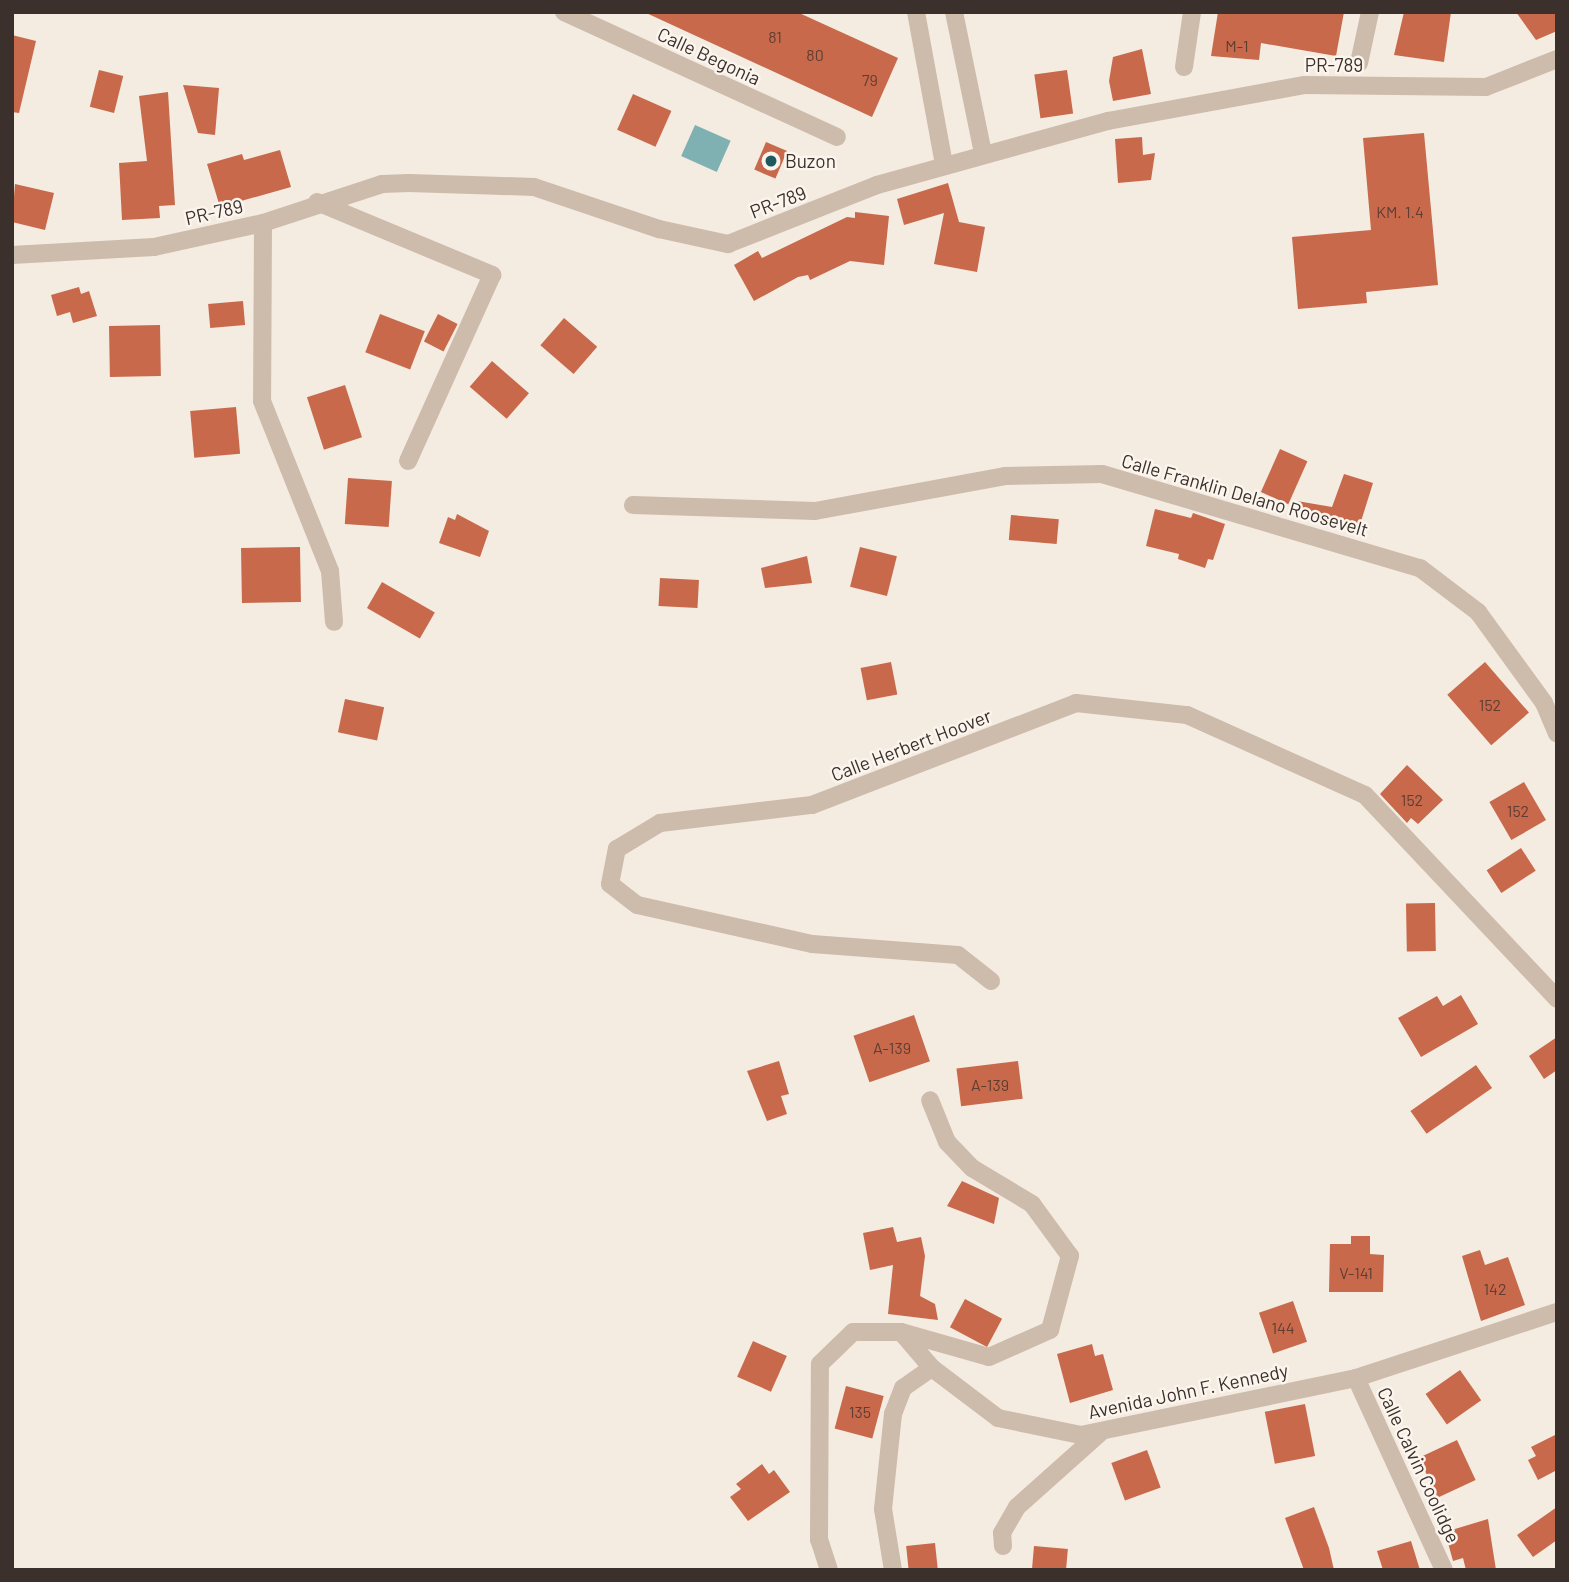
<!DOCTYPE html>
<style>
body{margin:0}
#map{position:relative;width:1569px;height:1582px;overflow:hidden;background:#f4ebe1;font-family:Barlow,sans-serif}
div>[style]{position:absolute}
.water>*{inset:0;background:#7fb0b2;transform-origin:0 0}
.building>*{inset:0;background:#c8694b;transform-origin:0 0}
.minor>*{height:18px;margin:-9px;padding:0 9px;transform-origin:9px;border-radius:9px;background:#cdbbac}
.dots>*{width:19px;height:19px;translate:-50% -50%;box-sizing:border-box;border:4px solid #fbf5ee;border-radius:50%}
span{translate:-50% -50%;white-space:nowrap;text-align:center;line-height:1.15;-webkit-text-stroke:5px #fbf5ee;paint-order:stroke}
.number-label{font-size:16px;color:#5e3e33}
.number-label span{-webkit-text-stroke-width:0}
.street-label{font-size:19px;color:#3b302b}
.poi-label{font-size:19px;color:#3b302b}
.left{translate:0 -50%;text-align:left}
.frame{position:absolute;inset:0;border:14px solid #3b302b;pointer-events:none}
</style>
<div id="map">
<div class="water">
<div style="left:695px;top:125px;width:39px;height:34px;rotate:24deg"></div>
</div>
<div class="building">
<div style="clip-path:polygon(644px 12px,797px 12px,898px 58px,872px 117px)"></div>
<div style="clip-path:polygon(1218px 12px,1344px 12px,1336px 56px,1261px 43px,1259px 60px,1211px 56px)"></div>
<div style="clip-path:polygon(1404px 12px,1451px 12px,1444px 62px,1394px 55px)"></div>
<div style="clip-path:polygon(1516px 12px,1557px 12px,1557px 31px,1536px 40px)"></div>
<div style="clip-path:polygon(12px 35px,36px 41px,19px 113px,12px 112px)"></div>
<div style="clip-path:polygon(1142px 49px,1151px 94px,1113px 101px,1109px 81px,1113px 57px)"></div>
<div style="left:99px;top:70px;width:25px;height:38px;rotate:14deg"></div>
<div style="left:1067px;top:70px;width:44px;height:33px;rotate:82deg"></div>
<div style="clip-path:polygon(183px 85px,219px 88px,215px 135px,198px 133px)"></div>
<div style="clip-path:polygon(168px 92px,175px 205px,159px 206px,160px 218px,122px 220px,119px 163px,147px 161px,139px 96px)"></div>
<div style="left:633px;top:94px;width:42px;height:39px;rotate:24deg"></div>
<div style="clip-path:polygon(1424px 133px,1438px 285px,1366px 292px,1367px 303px,1298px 309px,1292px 237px,1371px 230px,1363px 138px)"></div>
<div style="clip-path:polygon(1142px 137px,1143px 155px,1155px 153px,1151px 180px,1118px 183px,1115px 139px)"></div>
<div style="left:766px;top:142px;width:23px;height:30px;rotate:23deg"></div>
<div style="clip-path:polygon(280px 150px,291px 187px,220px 207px,207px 164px,242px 154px,244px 160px)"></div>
<div style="clip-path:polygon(948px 183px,959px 222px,985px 227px,977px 272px,934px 264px,944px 213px,904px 225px,897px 199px)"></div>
<div style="clip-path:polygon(15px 184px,54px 193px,45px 230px,12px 222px)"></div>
<div style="clip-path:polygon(855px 212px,889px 216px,884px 265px,850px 261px,810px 280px,808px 275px,798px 277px,754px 301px,734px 265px,758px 251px,762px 258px,847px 217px,855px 218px)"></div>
<div style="clip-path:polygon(79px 287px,81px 294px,89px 291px,97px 316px,73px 323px,70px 312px,57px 316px,51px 295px)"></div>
<div style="left:243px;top:301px;width:24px;height:35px;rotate:85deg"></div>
<div style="left:380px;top:314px;width:48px;height:41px;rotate:21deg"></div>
<div style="left:438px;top:314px;width:22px;height:31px;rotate:27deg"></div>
<div style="left:564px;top:318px;width:44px;height:36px;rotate:41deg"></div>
<div style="left:160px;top:325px;width:51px;height:51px;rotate:89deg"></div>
<div style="left:492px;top:361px;width:49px;height:34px;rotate:41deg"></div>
<div style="left:345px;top:385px;width:55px;height:40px;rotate:72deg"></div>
<div style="left:236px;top:407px;width:47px;height:46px;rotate:85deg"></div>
<div style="left:1280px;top:449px;width:30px;height:47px;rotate:24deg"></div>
<div style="clip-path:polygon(1344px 474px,1373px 483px,1358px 531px,1294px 512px,1297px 501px,1332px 507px)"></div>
<div style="left:348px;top:478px;width:44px;height:46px;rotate:4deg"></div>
<div style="clip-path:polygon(1155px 509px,1191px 518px,1193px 513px,1225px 524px,1213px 560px,1208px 559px,1205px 568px,1178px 559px,1179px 554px,1146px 546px)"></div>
<div style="clip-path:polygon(457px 514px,489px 531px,480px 557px,439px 543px,448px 517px,455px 520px)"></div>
<div style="left:1011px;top:515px;width:48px;height:25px;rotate:5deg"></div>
<div style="left:300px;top:547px;width:55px;height:59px;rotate:89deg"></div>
<div style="left:860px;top:547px;width:38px;height:41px;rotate:14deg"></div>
<div style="clip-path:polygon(807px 556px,812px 583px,765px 588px,761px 568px)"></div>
<div style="left:660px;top:578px;width:39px;height:28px;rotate:3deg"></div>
<div style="left:382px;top:582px;width:61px;height:30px;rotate:30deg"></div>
<div style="left:891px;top:662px;width:33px;height:31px;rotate:79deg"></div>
<div style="left:1485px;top:662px;width:67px;height:50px;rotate:49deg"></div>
<div style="left:345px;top:699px;width:40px;height:34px;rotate:12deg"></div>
<div style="clip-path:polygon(1407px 765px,1443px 800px,1418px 824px,1411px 818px,1407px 823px,1380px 794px)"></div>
<div style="left:1524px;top:782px;width:44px;height:40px;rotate:60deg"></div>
<div style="left:1521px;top:848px;width:27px;height:41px;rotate:57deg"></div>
<div style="left:1435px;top:903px;width:48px;height:29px;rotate:89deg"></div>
<div style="clip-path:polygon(1461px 995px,1478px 1024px,1421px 1057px,1398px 1018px,1437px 996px,1443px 1006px)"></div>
<div style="left:914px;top:1015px;width:49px;height:64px;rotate:71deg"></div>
<div style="clip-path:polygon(1557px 1037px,1557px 1070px,1544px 1079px,1529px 1056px)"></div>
<div style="clip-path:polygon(779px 1061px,789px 1094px,781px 1096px,787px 1114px,767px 1121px,747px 1071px)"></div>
<div style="left:1018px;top:1061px;width:38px;height:62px;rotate:83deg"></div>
<div style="left:1476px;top:1065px;width:28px;height:80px;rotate:55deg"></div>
<div style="clip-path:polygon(962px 1181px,999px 1198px,994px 1224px,947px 1206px)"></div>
<div style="clip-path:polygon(893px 1227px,897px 1242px,921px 1237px,925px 1256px,920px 1296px,935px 1304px,938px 1320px,888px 1314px,893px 1265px,870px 1270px,863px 1233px)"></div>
<div style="clip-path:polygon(1351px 1236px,1370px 1236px,1370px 1254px,1384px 1255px,1383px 1292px,1329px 1292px,1330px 1244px,1351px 1244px)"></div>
<div style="clip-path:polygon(1480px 1250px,1485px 1265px,1508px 1257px,1525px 1305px,1481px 1321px,1462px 1256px)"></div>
<div style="left:965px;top:1299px;width:42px;height:32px;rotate:28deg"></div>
<div style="left:1293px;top:1301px;width:43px;height:36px;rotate:71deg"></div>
<div style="left:753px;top:1341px;width:37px;height:39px;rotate:24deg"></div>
<div style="clip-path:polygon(1092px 1344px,1095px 1356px,1103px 1354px,1113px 1390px,1070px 1403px,1057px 1354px)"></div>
<div style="left:1460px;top:1370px;width:37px;height:42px;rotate:55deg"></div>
<div style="left:846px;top:1386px;width:39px;height:44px;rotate:15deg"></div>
<div style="left:1305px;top:1404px;width:53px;height:41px;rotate:79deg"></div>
<div style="clip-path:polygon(1557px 1434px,1557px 1470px,1538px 1480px,1528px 1460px,1536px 1456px,1531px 1447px)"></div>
<div style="left:1457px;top:1440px;width:44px;height:42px;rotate:65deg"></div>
<div style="left:1147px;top:1450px;width:40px;height:38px;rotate:70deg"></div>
<div style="clip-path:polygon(762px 1464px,769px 1474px,774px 1470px,790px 1492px,748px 1521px,730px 1497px,741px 1489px,736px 1484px)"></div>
<div style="clip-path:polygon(1314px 1507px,1329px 1548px,1334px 1570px,1304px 1570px,1285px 1518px)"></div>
<div style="clip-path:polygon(1557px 1507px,1557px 1540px,1533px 1557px,1517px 1535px)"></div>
<div style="clip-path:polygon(1488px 1519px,1496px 1570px,1466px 1570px,1463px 1558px,1453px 1561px,1445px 1532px)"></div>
<div style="clip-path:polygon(1411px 1541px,1420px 1570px,1383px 1570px,1377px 1551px)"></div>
<div style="left:935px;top:1543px;width:27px;height:29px;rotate:84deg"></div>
<div style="left:1034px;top:1546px;width:34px;height:24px;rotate:5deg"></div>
</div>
<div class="minor">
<div style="left:564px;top:12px;width:300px;rotate:24.6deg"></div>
<div style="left:916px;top:12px;width:156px;rotate:79.6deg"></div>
<div style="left:954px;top:12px;width:144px;rotate:78.4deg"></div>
<div style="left:1359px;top:63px;width:52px;rotate:-77.8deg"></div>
<div style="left:1184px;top:67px;width:56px;rotate:-81.7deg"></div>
<div style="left:317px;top:202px;width:190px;rotate:22.6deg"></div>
<div style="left:492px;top:275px;width:204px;rotate:114.3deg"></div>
<div style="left:263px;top:223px;width:178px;rotate:90.3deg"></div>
<div style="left:262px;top:401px;width:183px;rotate:68.2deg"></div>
<div style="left:330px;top:571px;width:51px;rotate:85.5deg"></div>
<div style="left:12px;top:255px;width:142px;rotate:-3.2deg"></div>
<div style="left:154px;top:247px;width:112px;rotate:-12.4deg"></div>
<div style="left:263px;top:223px;width:125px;rotate:-18.1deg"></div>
<div style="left:382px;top:184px;width:27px;rotate:-2deg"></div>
<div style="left:409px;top:183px;width:125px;rotate:1.8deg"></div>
<div style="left:534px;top:187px;width:132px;rotate:18.6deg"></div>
<div style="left:659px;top:229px;width:71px;rotate:12.3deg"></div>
<div style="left:728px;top:244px;width:160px;rotate:-21.6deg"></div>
<div style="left:877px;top:185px;width:240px;rotate:-15.5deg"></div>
<div style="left:1108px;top:121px;width:199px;rotate:-10.4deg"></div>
<div style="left:1304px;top:85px;width:182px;rotate:0.6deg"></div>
<div style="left:1486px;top:87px;width:76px;rotate:-21.5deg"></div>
<div style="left:633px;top:505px;width:182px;rotate:1.9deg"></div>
<div style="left:815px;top:511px;width:193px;rotate:-10.4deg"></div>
<div style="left:1005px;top:476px;width:97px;rotate:-1.2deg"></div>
<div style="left:1102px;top:474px;width:332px;rotate:16.5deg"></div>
<div style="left:1420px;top:568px;width:73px;rotate:37.2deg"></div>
<div style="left:1478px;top:612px;width:112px;rotate:54deg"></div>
<div style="left:1544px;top:703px;width:33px;rotate:67deg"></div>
<div style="left:991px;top:981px;width:42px;rotate:-141.8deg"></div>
<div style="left:958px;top:955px;width:146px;rotate:-175.7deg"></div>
<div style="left:812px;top:944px;width:179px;rotate:-167.4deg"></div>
<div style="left:637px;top:905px;width:34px;rotate:-142deg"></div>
<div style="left:610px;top:884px;width:36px;rotate:-79deg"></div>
<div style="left:617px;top:849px;width:50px;rotate:-31.2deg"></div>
<div style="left:660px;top:823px;width:153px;rotate:-6.8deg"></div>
<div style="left:812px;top:805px;width:283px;rotate:-21.1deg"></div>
<div style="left:1076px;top:703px;width:112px;rotate:6.2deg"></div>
<div style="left:1187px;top:715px;width:195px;rotate:24.2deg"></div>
<div style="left:1365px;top:795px;width:280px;rotate:46.7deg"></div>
<div style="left:901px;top:1332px;width:91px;rotate:15.9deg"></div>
<div style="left:989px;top:1357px;width:67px;rotate:-23.9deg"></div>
<div style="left:1050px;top:1330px;width:77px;rotate:-74.9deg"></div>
<div style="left:1070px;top:1256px;width:64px;rotate:-126.2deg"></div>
<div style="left:1032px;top:1204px;width:70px;rotate:-149deg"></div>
<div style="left:972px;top:1168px;width:36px;rotate:-134deg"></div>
<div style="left:947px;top:1142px;width:45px;rotate:-112deg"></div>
<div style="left:1356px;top:1378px;width:211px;rotate:65.4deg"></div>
<div style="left:1003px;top:1546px;width:13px;rotate:-94deg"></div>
<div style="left:1002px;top:1533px;width:30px;rotate:-60deg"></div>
<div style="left:1017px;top:1507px;width:113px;rotate:-41.8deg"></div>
<div style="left:829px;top:1570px;width:32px;rotate:-108deg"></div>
<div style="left:819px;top:1540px;width:176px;rotate:-89.7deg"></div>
<div style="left:820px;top:1364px;width:46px;rotate:-44.1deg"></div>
<div style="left:853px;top:1332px;width:48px"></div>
<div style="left:901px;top:1332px;width:48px;rotate:49.3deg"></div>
<div style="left:932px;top:1368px;width:83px;rotate:37.1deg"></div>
<div style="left:998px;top:1418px;width:85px;rotate:11.6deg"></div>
<div style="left:1081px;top:1435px;width:281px;rotate:-11.7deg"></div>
<div style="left:1356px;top:1378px;width:212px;rotate:-18.2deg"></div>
<div style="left:893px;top:1570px;width:62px;rotate:-99.3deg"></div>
<div style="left:883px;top:1509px;width:96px;rotate:-84deg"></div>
<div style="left:893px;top:1414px;width:28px;rotate:-69deg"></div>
<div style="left:903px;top:1388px;width:35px;rotate:-35deg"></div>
</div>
<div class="dots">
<div style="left:771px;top:161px;background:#1f5a5e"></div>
</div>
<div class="number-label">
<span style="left:775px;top:37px">81</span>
<span style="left:1237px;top:46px">M-1</span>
<span style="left:815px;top:55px">80</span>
<span style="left:870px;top:80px">79</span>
<span style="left:1400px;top:212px">KM. 1.4</span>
<span style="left:1490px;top:705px">152</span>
<span style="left:1412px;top:800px">152</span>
<span style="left:1518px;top:811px">152</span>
<span style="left:892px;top:1048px">A-139</span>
<span style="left:990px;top:1085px">A-139</span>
<span style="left:1356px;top:1273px">V-141</span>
<span style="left:1495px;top:1289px">142</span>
<span style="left:1283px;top:1328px">144</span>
<span style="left:860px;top:1412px">135</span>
</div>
<div class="street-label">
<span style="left:709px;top:56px;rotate:25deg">Calle Begonia</span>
<span style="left:1334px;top:65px">PR-789</span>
<span style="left:778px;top:202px;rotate:-21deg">PR-789</span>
<span style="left:214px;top:212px;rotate:-13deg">PR-789</span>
<span style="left:1245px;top:495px;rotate:16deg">Calle Franklin Delano Roosevelt</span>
<span style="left:911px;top:745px;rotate:-21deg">Calle Herbert Hoover</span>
<span style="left:1188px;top:1391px;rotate:-12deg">Avenida John F. Kennedy</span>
<span style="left:1419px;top:1465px;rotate:65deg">Calle Calvin Coolidge</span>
</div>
<div class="poi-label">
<span class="left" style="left:785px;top:161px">Buzon</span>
</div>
<div class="frame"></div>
</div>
